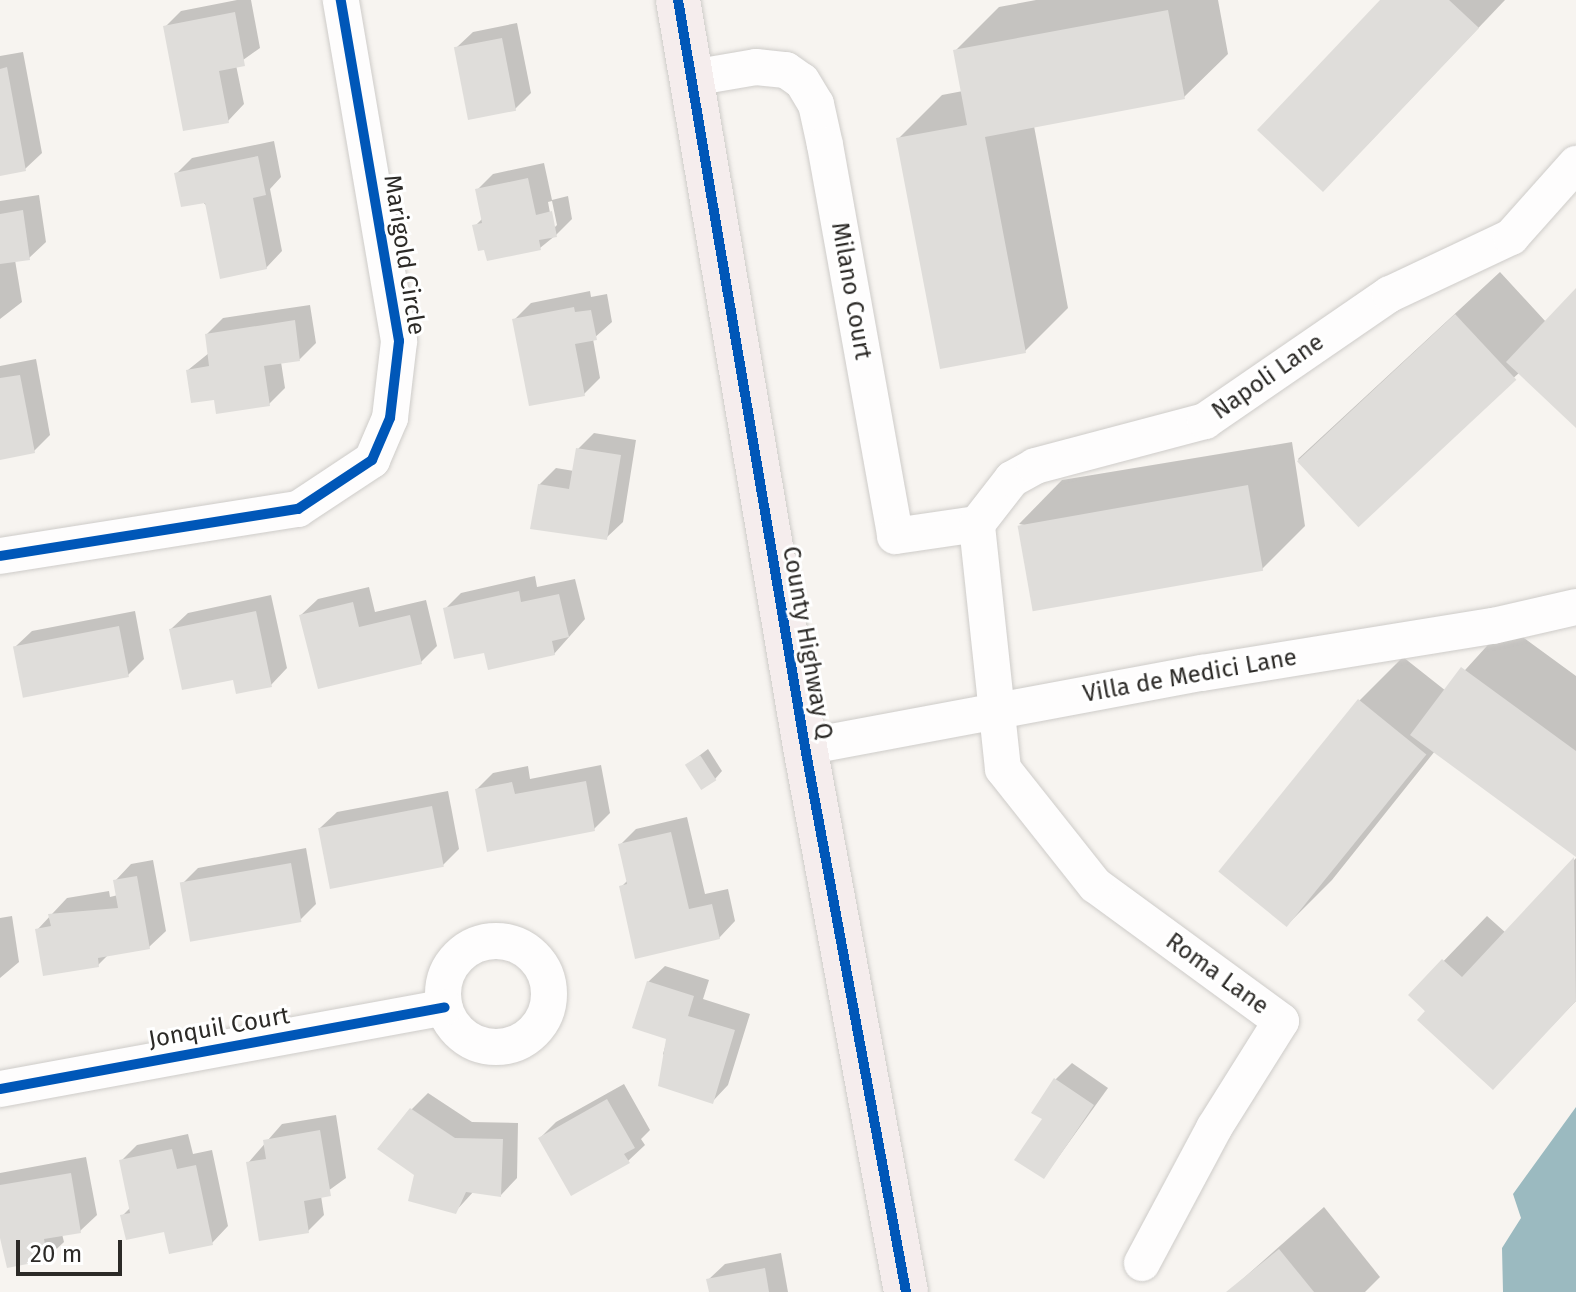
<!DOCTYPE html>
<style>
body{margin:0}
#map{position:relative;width:1576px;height:1292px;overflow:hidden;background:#f7f4f0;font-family:"Fira Sans",sans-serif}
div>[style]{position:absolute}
.water>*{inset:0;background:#9bbac0}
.shadow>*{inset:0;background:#0003}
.building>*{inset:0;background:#dfddda;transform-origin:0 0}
.roads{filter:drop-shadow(0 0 2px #ceccc9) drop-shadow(0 0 2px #ceccc9)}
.minor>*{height:36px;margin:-18px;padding:0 18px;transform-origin:18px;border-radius:18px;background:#fefdfd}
.minor>.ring{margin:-18px;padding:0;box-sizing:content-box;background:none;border:36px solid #fefdfd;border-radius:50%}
.major>*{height:44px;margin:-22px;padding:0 22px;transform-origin:22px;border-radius:22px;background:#f5eded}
.cycleway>*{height:10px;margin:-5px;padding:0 5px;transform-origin:5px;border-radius:5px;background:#0057b8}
span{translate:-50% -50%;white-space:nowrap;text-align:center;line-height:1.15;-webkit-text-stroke:6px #fff;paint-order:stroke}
.street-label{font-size:24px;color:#2c2a27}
.scale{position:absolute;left:16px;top:1240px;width:106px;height:36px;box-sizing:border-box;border:4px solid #2c2a27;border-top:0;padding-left:10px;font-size:24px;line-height:28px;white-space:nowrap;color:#2c2a27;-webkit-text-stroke:6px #fff;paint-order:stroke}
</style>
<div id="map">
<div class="water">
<div style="clip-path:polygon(1576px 1107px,1576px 1292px,1503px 1292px,1502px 1248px,1521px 1218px,1513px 1194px)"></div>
</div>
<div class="shadow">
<div style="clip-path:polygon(237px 0,251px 0,260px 48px,236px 65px,244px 104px,228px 121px,165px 27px,181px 11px)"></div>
<div style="clip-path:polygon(1036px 0,1218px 0,1228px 54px,1184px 97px,1034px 126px,1068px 308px,1025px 351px,898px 139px,942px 95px,963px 91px,955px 51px,999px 7px)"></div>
<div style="clip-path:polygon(1383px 0,1505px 0,1366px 146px)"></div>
<div style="clip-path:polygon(517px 23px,531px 93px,515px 109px,456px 48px,473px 32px)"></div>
<div style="clip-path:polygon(23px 52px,42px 153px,25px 169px,0 174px,0 56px)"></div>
<div style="clip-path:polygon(274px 141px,281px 177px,270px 189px,282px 251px,266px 268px,176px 174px,192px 158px)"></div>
<div style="clip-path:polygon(evenodd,544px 163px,552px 200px,568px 196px,572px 219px,556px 235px,540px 248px,475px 226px,483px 218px,477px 190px,493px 174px,544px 163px,552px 201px,557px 225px,553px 229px,548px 202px,552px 201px)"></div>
<div style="clip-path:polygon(39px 195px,46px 242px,29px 258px,15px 260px,22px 302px,0 319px,0 201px)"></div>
<div style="clip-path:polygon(1500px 272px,1546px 322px,1576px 291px,1576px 425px,1520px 372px,1356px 523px,1298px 459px)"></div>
<div style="clip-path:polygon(590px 291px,591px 297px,607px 294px,612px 322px,593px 339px,600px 378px,584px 394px,515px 319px,531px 303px)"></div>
<div style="clip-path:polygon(310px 305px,316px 343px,300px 359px,281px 362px,285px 388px,269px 404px,215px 397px,188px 370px,209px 353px,207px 334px,223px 318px)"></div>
<div style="clip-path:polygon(36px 359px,50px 435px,34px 451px,0 458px,0 366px)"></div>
<div style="clip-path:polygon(594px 433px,636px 440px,623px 522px,606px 538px,539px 485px,556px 468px,574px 471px,578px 449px)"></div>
<div style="clip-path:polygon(1292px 442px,1305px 526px,1262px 569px,1019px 524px,1062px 480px)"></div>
<div style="clip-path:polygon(535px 576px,537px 587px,575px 579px,585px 619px,554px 654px,485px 650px,445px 609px,461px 593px)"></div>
<div style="clip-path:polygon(369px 587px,375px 612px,426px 600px,437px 646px,421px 662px,301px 615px,318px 599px)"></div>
<div style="clip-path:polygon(271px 595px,287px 668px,271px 685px,235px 677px,171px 629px,188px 613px)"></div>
<div style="clip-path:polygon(135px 611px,144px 659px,128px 675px,15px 647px,32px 631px)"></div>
<div style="clip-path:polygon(1506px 625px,1576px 676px,1576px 855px,1435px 751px,1332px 880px,1288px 924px,1222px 871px,1360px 700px,1403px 657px,1446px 691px)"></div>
<div style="clip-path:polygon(708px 749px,722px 771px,715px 779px,687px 765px)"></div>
<div style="clip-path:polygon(601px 765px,610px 813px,594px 829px,477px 789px,493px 773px,528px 766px,530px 779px)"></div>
<div style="clip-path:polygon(448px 791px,459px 849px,443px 865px,320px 828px,337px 812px)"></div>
<div style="clip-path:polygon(687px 817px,705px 894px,728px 889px,735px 921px,719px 938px,621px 887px,628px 880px,620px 845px,636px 829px)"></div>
<div style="clip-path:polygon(306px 848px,316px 904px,300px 920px,182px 884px,198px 868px)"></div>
<div style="clip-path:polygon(1576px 858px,1576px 1001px,1493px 1087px,1411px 995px,1487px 916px,1506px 933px)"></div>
<div style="clip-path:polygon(153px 860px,166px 931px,149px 947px,108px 955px,98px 965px,37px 930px,67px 898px,109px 891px,110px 897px,118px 895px,115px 881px,131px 864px)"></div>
<div style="clip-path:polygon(12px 916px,19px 962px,0 978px,0 918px)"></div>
<div style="clip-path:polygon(665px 966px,709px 980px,703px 999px,750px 1014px,728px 1085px,712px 1102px,663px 1054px,668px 1037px,648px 982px)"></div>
<div style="clip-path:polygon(1072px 1063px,1108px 1088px,1044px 1177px,1045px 1118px,1056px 1079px)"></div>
<div style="clip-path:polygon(624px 1084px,650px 1130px,641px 1139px,645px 1145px,628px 1161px,540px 1138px,556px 1122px)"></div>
<div style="clip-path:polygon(428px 1093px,472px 1122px,518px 1123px,517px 1178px,501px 1195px,474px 1191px,455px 1212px,417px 1174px,412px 1109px)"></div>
<div style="clip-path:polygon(336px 1115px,346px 1178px,321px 1196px,324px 1215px,308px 1231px,248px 1163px,282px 1124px)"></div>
<div style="clip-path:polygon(188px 1134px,193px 1154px,212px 1150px,228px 1226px,212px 1243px,122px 1216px,131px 1207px,121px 1161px,137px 1145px)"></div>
<div style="clip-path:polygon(86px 1157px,97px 1215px,80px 1231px,62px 1234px,64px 1242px,47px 1258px,0 1236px,0 1173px)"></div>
<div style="clip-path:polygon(1324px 1207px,1380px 1277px,1365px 1292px,1228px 1292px)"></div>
<div style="clip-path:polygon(781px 1253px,788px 1292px,711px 1292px,708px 1280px,725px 1264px)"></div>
</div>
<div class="building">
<div style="clip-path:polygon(1380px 0,1449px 0,1479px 28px,1323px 192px,1257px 130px)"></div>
<div style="clip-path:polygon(1168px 10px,1185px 99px,985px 137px,1026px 353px,940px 369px,896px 138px,967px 125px,953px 50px)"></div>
<div style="clip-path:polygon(235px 12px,245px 66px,219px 71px,229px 123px,183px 131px,163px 26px)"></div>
<div style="left:502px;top:38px;width:74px;height:49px;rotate:79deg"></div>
<div style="clip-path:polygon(7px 67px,26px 171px,0 176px,0 69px)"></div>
<div style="clip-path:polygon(258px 156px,266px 195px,253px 198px,267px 269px,220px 279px,205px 203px,181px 207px,174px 173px)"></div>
<div style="clip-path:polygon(528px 178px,536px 215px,552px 211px,557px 237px,539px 240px,541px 250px,487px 261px,484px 250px,478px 251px,472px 225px,482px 223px,475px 189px)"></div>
<div style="clip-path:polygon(23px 210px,30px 260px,0 264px,0 214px)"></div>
<div style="clip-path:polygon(1576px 288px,1576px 428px,1506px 362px)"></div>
<div style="clip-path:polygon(574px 307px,575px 312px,591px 310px,597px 340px,575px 344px,585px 396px,529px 406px,512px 319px)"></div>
<div style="left:1455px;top:314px;width:90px;height:216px;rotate:47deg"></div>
<div style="clip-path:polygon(295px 320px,300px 361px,264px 366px,270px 406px,216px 414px,214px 400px,191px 403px,186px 370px,209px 366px,205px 334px)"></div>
<div style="clip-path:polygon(20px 375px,35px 453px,0 460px,0 378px)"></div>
<div style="clip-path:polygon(576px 448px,621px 455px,607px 540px,530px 529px,538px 484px,569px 489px)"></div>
<div style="left:1248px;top:485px;width:87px;height:234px;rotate:80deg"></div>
<div style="clip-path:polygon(519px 591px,521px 602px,559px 594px,569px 637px,552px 641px,555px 655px,488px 670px,484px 653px,454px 659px,443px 608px)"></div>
<div style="clip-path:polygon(353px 602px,359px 627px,410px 615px,422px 664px,318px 689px,299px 615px)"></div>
<div style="clip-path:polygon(256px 611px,272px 687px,236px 694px,233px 680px,182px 690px,169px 629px)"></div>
<div style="left:119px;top:626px;width:52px;height:108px;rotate:79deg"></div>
<div style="clip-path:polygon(1461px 667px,1576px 751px,1576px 857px,1410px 735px)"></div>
<div style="left:1358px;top:699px;width:88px;height:222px;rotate:39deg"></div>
<div style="left:700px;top:755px;width:30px;height:18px;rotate:57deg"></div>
<div style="clip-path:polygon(586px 781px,595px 831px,487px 852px,475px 789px,512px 782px,515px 794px)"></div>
<div style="left:432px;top:806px;width:62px;height:116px;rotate:79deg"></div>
<div style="clip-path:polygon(671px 832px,689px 909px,712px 904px,720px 939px,635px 959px,619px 886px,627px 884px,618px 844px)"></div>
<div style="clip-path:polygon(1574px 857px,1576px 1001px,1493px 1090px,1417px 1020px,1425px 1011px,1408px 995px,1442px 959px,1462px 977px)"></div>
<div style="left:291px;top:863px;width:60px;height:113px;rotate:80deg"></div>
<div style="clip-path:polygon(137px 876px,150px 949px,98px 958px,99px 967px,43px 976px,35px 929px,51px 926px,48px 914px,118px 908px,113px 880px)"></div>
<div style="clip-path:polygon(647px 981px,694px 996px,688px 1016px,735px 1030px,713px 1104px,658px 1086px,666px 1039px,632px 1028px)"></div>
<div style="clip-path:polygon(1054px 1078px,1094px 1105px,1044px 1179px,1014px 1160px,1042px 1119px,1031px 1113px)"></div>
<div style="clip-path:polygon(607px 1099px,635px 1148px,624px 1154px,630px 1163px,571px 1196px,538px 1138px)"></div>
<div style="clip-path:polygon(410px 1108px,455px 1138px,503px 1139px,501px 1197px,466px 1192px,456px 1214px,408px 1201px,414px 1175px,377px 1149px)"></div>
<div style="clip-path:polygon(320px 1130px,331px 1196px,304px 1201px,309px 1233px,259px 1241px,246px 1162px,266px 1159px,263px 1140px)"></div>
<div style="clip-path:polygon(172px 1149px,177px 1169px,196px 1165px,213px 1245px,169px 1254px,164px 1232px,126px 1240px,120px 1215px,130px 1213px,119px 1160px)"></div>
<div style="clip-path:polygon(71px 1173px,81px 1233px,44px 1239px,48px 1260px,7px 1268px,0 1238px,0 1185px)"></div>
<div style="clip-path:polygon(1279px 1249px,1314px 1292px,1226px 1292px)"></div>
<div style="clip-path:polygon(765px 1268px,769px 1292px,709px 1292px,706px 1279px)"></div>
</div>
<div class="roads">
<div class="minor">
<div style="left:692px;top:78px;width:65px;rotate:-9.8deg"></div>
<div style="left:756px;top:67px;width:30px;rotate:6deg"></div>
<div style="left:786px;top:70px;width:19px;rotate:35deg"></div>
<div style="left:802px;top:81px;width:27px;rotate:59deg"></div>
<div style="left:816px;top:104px;width:42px;rotate:77.6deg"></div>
<div style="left:825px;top:145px;width:397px;rotate:79.8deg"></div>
<div style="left:895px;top:536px;width:83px;rotate:-8.3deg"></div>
<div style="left:0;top:556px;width:302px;rotate:-9deg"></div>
<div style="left:298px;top:509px;width:89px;rotate:-33.5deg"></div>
<div style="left:372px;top:460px;width:46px;rotate:-66.8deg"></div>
<div style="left:390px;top:418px;width:78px;rotate:-83.3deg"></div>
<div style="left:399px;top:341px;width:346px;rotate:-99.7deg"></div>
<div style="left:805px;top:747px;width:404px;rotate:-10.6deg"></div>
<div style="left:1202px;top:673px;width:295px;rotate:-9.2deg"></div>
<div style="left:1493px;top:626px;width:85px;rotate:-12.9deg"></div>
<div class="ring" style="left:443px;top:941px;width:70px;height:70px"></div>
<div style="left:0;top:1089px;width:452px;rotate:-10.4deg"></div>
<div style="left:1142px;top:1263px;width:153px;rotate:-61.9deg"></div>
<div style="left:1214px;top:1128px;width:126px;rotate:-57.9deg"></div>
<div style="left:1281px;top:1021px;width:230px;rotate:-143.8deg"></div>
<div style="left:1095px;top:885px;width:148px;rotate:-128.4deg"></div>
<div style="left:1003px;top:769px;width:246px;rotate:-96.1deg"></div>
<div style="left:977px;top:524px;width:57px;rotate:-52.1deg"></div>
<div style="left:1012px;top:479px;width:26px;rotate:-29deg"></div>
<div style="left:1035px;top:466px;width:176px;rotate:-14.8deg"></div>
<div style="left:1205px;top:421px;width:224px;rotate:-34.5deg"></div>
<div style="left:1390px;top:294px;width:134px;rotate:-25.2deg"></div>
<div style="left:1511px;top:237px;width:98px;rotate:-48.3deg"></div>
</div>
<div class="major">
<div style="left:678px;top:0;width:758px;rotate:80.35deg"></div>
<div style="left:805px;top:747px;width:554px;rotate:79.5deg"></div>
</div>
</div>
<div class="cycleway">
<div style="left:678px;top:0;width:758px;rotate:80.35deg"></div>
<div style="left:805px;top:747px;width:554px;rotate:79.5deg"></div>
<div style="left:0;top:556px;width:302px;rotate:-9deg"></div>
<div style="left:298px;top:509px;width:89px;rotate:-33.5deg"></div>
<div style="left:372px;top:460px;width:46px;rotate:-66.8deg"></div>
<div style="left:390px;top:418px;width:78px;rotate:-83.3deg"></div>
<div style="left:399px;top:341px;width:346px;rotate:-99.7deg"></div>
<div style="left:0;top:1089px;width:452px;rotate:-10.4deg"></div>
</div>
<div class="street-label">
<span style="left:404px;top:255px;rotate:81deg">Marigold Circle</span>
<span style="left:851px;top:291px;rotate:80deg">Milano Court</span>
<span style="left:1268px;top:377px;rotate:-35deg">Napoli Lane</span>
<span style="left:807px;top:643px;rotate:80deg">County Highway Q</span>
<span style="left:1190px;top:676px;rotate:-10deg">Villa de Medici Lane</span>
<span style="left:1217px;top:974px;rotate:36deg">Roma Lane</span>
<span style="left:219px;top:1028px;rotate:-10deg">Jonquil Court</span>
</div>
<div class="scale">20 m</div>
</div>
